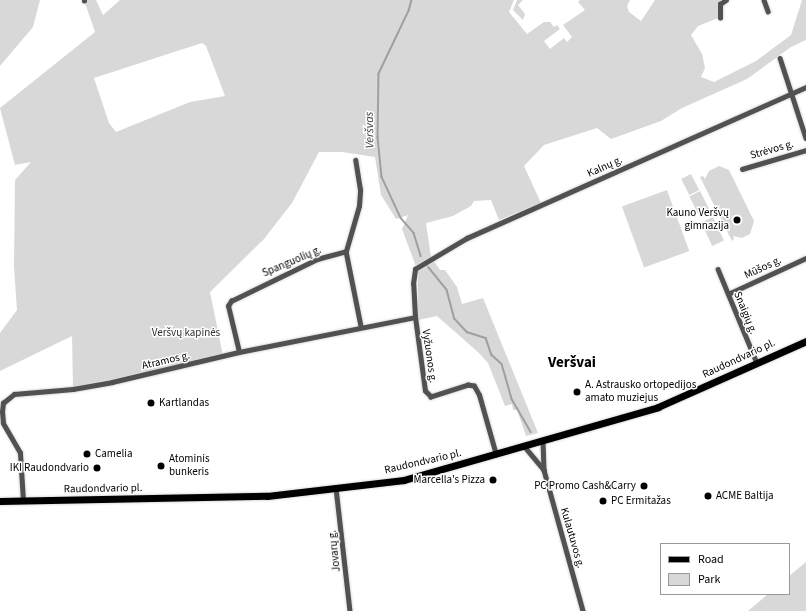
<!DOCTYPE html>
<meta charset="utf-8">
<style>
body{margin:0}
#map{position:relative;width:806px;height:611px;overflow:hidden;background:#fff;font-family:"Source Sans 3",sans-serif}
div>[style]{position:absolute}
.green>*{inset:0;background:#d8d8d8;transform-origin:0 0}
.stream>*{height:1.5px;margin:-0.75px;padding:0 0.75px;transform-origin:0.75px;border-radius:0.75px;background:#9f9f9f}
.roads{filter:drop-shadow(0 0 1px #dbdbdb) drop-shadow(0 0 1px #dbdbdb)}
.minor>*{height:4.5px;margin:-2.25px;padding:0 2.25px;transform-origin:2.25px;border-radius:2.25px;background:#515151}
.primary>*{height:7px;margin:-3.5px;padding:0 3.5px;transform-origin:3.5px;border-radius:3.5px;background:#000}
.dots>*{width:11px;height:11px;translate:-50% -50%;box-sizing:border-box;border:2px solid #fff;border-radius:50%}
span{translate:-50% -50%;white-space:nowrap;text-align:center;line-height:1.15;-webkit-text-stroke:3px #fff;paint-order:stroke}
.street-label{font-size:11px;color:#000}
.poi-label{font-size:11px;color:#000}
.right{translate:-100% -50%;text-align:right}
.left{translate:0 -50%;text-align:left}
.park-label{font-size:11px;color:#2f2f2f}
.water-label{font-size:12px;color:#404040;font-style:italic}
.district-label{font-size:15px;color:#000;font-weight:700}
.legend{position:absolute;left:660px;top:543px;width:130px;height:52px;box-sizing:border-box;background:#fff;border:1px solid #999;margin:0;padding:5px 7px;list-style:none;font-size:12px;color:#000}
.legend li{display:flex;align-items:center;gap:8px;height:20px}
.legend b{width:20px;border:1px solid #999}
</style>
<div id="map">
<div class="green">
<div style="clip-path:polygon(0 0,40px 0,33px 27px,0 66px)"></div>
<div style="clip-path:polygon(evenodd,84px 0,96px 0,103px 15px,120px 0,514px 0,509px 12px,527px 34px,544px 22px,550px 22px,554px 27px,557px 25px,560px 29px,544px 41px,550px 49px,564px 38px,567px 42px,572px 37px,563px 25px,585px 10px,578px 2px,580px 0,630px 0,627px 6px,629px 12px,641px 21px,655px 0,722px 0,718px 4px,718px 18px,698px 26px,691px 35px,702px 54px,705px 68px,701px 77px,714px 82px,756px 61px,791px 35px,802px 0,806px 0,806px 40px,791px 47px,747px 79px,682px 108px,661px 121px,611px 139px,597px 128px,544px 145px,524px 166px,541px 203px,499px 220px,491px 200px,474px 201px,471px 206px,453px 216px,426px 223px,431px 257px,440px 270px,445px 270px,457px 287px,462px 304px,483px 298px,538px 433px,526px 436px,517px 410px,513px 410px,512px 404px,505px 406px,488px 363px,479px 353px,437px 316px,418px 320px,418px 272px,402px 229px,408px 215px,396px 219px,381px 195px,375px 157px,342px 152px,319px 152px,292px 203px,264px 239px,210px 292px,223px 356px,73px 389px,72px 336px,0 371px,0 333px,17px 310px,14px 267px,15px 180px,31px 162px,15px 165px,0 108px,95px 32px,84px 0,202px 43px,206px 46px,225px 96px,190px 102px,116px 132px,109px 123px,94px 78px,202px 43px)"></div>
<div style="clip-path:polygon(517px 0,523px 0,518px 5px,525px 14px,523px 20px,513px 10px)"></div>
<div style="clip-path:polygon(719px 166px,729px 170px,754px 221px,750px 234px,742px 238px,733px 236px,734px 239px,732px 241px,700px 177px,703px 176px,705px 179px,709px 171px)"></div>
<div style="left:691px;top:174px;width:18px;height:11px;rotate:63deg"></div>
<div style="left:667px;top:190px;width:65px;height:48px;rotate:70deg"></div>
<div style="left:700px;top:191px;width:20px;height:12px;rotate:63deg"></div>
<div style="left:713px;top:217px;width:26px;height:13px;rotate:65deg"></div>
<div style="clip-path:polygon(806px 562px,806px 611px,748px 611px,768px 594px,789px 594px,789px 576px)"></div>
</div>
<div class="stream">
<div style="left:412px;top:0;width:11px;rotate:105deg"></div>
<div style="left:409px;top:11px;width:70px;rotate:115.5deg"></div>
<div style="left:379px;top:74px;width:63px;rotate:90.9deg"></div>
<div style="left:378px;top:137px;width:40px;rotate:84.3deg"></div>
<div style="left:382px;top:177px;width:45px;rotate:65.1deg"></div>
<div style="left:401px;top:218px;width:20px;rotate:49deg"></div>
<div style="left:414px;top:233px;width:24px;rotate:73deg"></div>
<div style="left:426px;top:264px;width:33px;rotate:51deg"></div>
<div style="left:447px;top:290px;width:30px;rotate:75deg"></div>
<div style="left:455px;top:319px;width:18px;rotate:47deg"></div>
<div style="left:467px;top:332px;width:20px;rotate:18deg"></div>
<div style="left:486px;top:338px;width:18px;rotate:71deg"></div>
<div style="left:492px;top:355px;width:13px;rotate:42deg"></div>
<div style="left:502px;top:364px;width:36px;rotate:74deg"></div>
<div style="left:512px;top:399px;width:38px;rotate:60deg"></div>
</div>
<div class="roads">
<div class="minor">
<div style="left:764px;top:0;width:12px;rotate:70deg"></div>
<div style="left:84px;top:1px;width:1px;rotate:-90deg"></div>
<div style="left:720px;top:18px;width:14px;rotate:-90deg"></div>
<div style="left:720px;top:4px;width:7px;rotate:-34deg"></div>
<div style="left:780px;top:58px;width:84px;rotate:72deg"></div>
<div style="left:742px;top:169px;width:67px;rotate:-16.5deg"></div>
<div style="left:346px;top:251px;width:76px;rotate:78.7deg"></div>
<div style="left:718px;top:269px;width:102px;rotate:67.5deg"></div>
<div style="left:728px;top:294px;width:86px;rotate:-24.8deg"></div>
<div style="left:239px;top:352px;width:47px;rotate:-103.4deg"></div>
<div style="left:228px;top:306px;width:6px;rotate:-59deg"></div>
<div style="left:231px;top:301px;width:96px;rotate:-26deg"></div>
<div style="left:317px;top:259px;width:30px;rotate:-15deg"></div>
<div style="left:346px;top:251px;width:47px;rotate:-73.9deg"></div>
<div style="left:359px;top:206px;width:16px;rotate:-86deg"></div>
<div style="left:360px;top:190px;width:30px;rotate:-99deg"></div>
<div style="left:543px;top:441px;width:29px;rotate:88deg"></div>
<div style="left:544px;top:470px;width:146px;rotate:74.5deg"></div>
<div style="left:525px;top:447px;width:30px;rotate:50deg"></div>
<div style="left:496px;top:455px;width:62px;rotate:-105.8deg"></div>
<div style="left:479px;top:395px;width:10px;rotate:-119deg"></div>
<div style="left:474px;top:386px;width:6px;rotate:-171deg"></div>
<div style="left:468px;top:385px;width:39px;rotate:162deg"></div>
<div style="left:431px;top:397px;width:8px;rotate:-135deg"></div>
<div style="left:425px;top:391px;width:75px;rotate:-97.7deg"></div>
<div style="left:415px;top:317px;width:33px;rotate:-93deg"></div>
<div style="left:413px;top:284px;width:15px;rotate:-82deg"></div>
<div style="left:415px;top:269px;width:61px;rotate:-30.8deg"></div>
<div style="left:467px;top:238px;width:371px;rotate:-24deg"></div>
<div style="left:336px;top:488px;width:124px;rotate:83.5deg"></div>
<div style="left:23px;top:501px;width:48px;rotate:-93.6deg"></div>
<div style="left:20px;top:453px;width:34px;rotate:-120deg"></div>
<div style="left:3px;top:423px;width:11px;rotate:-95deg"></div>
<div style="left:2px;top:412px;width:9px;rotate:-84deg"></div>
<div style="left:3px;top:403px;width:14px;rotate:-39deg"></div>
<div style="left:14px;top:394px;width:59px;rotate:-4.8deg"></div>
<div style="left:73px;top:389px;width:40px;rotate:-10deg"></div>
<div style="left:112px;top:382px;width:130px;rotate:-13.3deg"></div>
<div style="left:239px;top:352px;width:179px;rotate:-11.2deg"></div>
</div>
<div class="primary">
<div style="left:0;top:501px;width:267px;rotate:-1.1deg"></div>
<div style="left:267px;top:496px;width:138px;rotate:-6.7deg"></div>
<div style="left:404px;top:480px;width:264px;rotate:-16deg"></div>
<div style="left:658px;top:407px;width:162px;rotate:-24deg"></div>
</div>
</div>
<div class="dots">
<div style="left:737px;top:220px;background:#000"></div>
<div style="left:577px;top:392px;background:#000"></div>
<div style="left:151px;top:403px;background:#000"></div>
<div style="left:87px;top:454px;background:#000"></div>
<div style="left:161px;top:466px;background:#000"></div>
<div style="left:97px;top:468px;background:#000"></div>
<div style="left:493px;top:480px;background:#000"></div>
<div style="left:644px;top:486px;background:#000"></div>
<div style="left:708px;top:496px;background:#000"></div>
<div style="left:603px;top:501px;background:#000"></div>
</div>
<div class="street-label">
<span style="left:772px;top:150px;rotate:-16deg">Strėvos g.</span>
<span style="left:605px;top:167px;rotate:-24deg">Kalnų g.</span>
<span style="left:292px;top:262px;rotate:-23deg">Spanguolių g.</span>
<span style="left:763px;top:268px;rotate:-25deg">Mūšos g.</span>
<span style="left:745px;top:313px;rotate:68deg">Snaigių g.</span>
<span style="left:429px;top:356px;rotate:82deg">Vyžuonos g.</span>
<span style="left:739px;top:359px;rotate:-25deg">Raudondvario pl.</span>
<span style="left:166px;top:361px;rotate:-13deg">Atramos g.</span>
<span style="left:423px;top:462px;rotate:-13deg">Raudondvario pl.</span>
<span style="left:103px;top:489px;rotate:-1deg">Raudondvario pl.</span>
<span style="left:572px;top:538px;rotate:74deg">Kulautuvos g.</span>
<span style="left:335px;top:551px;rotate:-96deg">Jovarų g.</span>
</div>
<div class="poi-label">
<span class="right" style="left:729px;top:220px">Kauno Veršvų<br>gimnazija</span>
<span class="left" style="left:585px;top:392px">A. Astrausko ortopedijos<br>amato muziejus</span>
<span class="left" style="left:159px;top:403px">Kartlandas</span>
<span class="left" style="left:95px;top:454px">Camelia</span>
<span class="left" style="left:169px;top:466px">Atominis<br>bunkeris</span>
<span class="right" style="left:89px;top:468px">IKI Raudondvario</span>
<span class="right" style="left:485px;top:480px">Marcella's Pizza</span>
<span class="right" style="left:636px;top:486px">PC Promo Cash&amp;Carry</span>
<span class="left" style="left:716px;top:496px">ACME Baltija</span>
<span class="left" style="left:611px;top:501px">PC Ermitažas</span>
</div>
<div class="park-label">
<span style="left:186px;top:333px">Veršvų kapinės</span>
</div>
<div class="water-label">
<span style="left:370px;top:130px;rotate:-91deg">Veršvas</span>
</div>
<div class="district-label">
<span style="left:572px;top:363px">Veršvai</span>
</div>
<ul class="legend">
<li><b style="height:5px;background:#000"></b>Road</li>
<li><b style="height:11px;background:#d8d8d8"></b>Park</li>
</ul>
</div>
